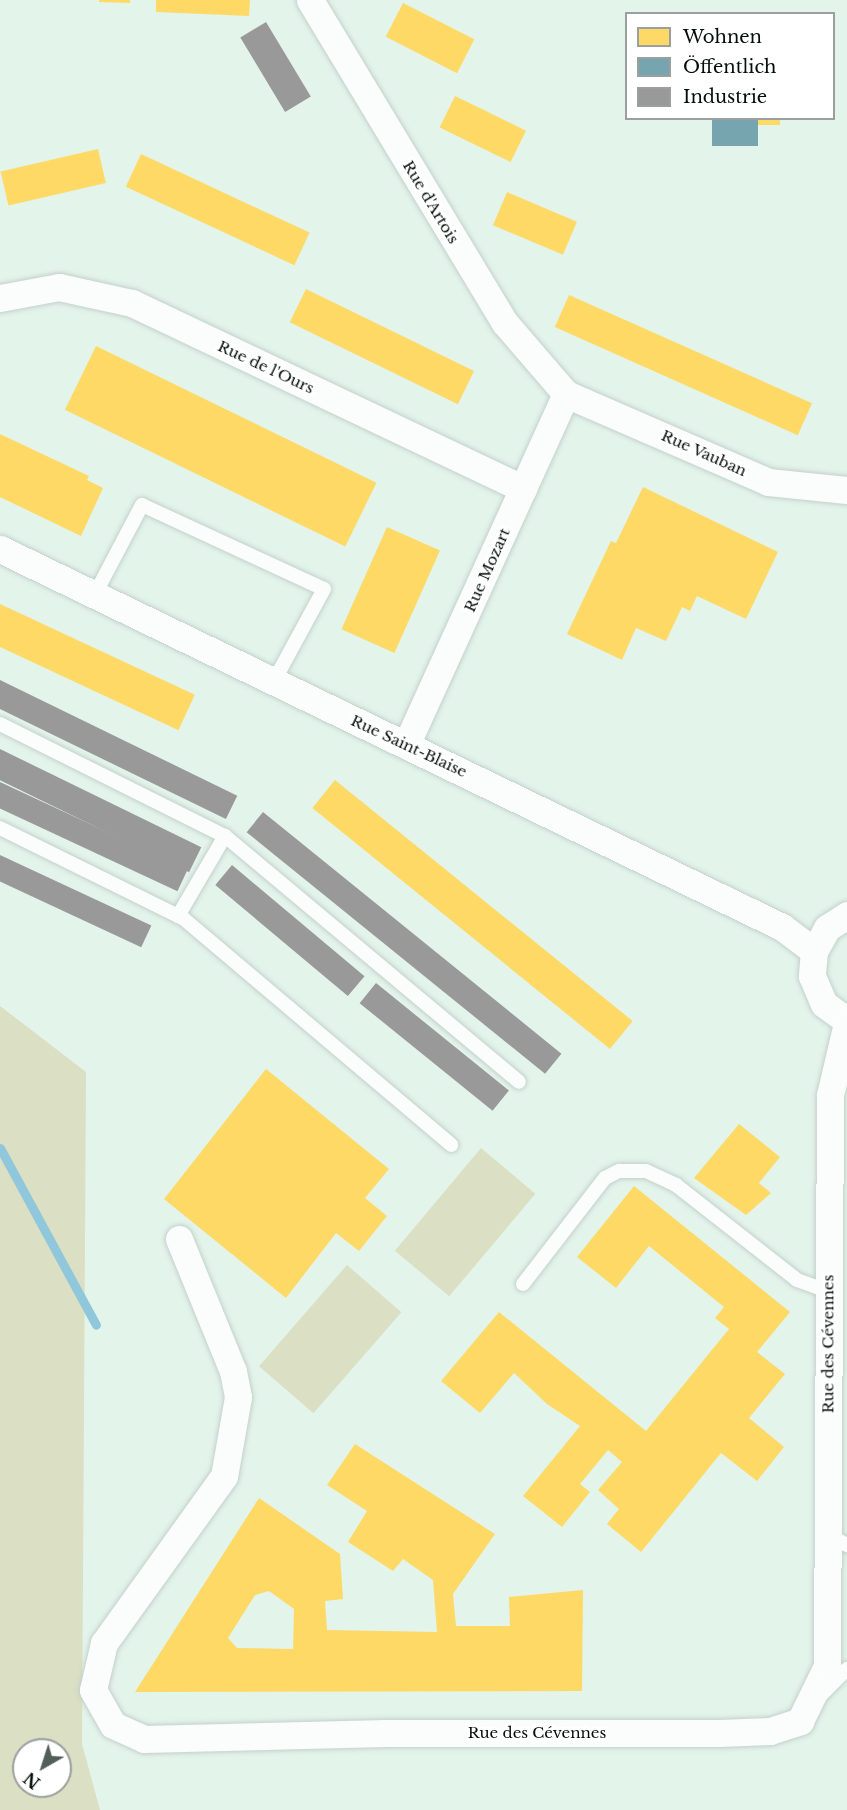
<!DOCTYPE html>
<meta charset="utf-8">
<style>
body{margin:0}
#map{position:relative;width:847px;height:1810px;overflow:hidden;background:#e3f4eb;font-family:"Libre Baskerville",serif}
div>[style]{position:absolute}
.green>*{inset:0;background:#dbdfc3;transform-origin:0 0}
.homes>*{inset:0;background:#ffd966;transform-origin:0 0}
.public>*{inset:0;background:#76a5af;transform-origin:0 0}
.industry>*{inset:0;background:#999;transform-origin:0 0}
.stream>*{height:9px;margin:-4.5px;padding:0 4.5px;transform-origin:4.5px;border-radius:4.5px;background:#90c7da}
.roads{filter:drop-shadow(0 0 2px #c3d1ca) drop-shadow(0 0 2px #c3d1ca)}
.service>*{height:14px;margin:-7px;padding:0 7px;transform-origin:7px;border-radius:7px;background:#fbfdfc}
.minor>*{height:27px;margin:-13.5px;padding:0 13.5px;transform-origin:13.5px;border-radius:13.5px;background:#fbfdfc}
span{translate:-50% -50%;white-space:nowrap;text-align:center;line-height:1.15;-webkit-text-stroke:6px #fff;paint-order:stroke}
.street-label{font-size:15px;color:#040f09}
.legend{position:absolute;left:625px;top:12px;width:210px;height:108px;box-sizing:border-box;background:#fff;border:2px solid #9b9f9d;margin:0;padding:8px 10px;list-style:none;font-size:18px;color:#040f09}
.legend li{display:flex;align-items:center;gap:12px;height:30px}
.legend b{width:30px;border:2px solid #9b9f9d}
.north{position:absolute;left:12px;top:1738px;width:60px;height:60px;box-sizing:border-box;background:#fff;border:2px solid #9b9f9d;border-radius:50%;rotate:219deg;font-size:16px;font-weight:700;line-height:24px;text-align:center;color:#040f09}
.north::after{content:'';display:block;margin:auto;width:21px;height:27px;background:#525f58;clip-path:polygon(50% 0,100% 100%,50% 72%,0 100%)}
</style>
<div id="map">
<div class="green">
<div style="clip-path:polygon(evenodd,0 1006px,86px 1072px,82px 1744px,100px 1810px,0 1810px,0 1006px,24px 1750px,60px 1750px,60px 1786px,24px 1786px,24px 1750px)"></div>
<div style="left:481px;top:1148px;width:71px;height:134px;rotate:40deg"></div>
<div style="left:347px;top:1265px;width:72px;height:134px;rotate:41deg"></div>
</div>
<div class="homes">
<div style="clip-path:polygon(99px 0,130px 0,130px 3px,99px 2px)"></div>
<div style="clip-path:polygon(156px 0,250px 0,249px 16px,156px 12px)"></div>
<div style="left:403px;top:3px;width:80px;height:38px;rotate:27deg"></div>
<div style="left:455px;top:96px;width:79px;height:35px;rotate:26deg"></div>
<div style="left:758px;top:118px;width:22px;height:7px"></div>
<div style="left:98px;top:149px;width:35px;height:100px;rotate:77deg"></div>
<div style="left:141px;top:154px;width:186px;height:36px;rotate:25deg"></div>
<div style="left:507px;top:192px;width:76px;height:36px;rotate:23deg"></div>
<div style="left:306px;top:289px;width:187px;height:37px;rotate:26deg"></div>
<div style="left:569px;top:295px;width:266px;height:35px;rotate:24deg"></div>
<div style="left:96px;top:346px;width:312px;height:71px;rotate:26deg"></div>
<div style="clip-path:polygon(0 434px,89px 476px,87px 480px,103px 488px,81px 536px,0 497px)"></div>
<div style="clip-path:polygon(643px 487px,778px 552px,746px 619px,697px 596px,690px 611px,682px 607px,666px 641px,636px 628px,622px 660px,567px 634px,611px 541px,616px 543px)"></div>
<div style="left:387px;top:527px;width:58px;height:112px;rotate:24deg"></div>
<div style="left:0;top:604px;width:215px;height:39px;rotate:25deg"></div>
<div style="left:335px;top:780px;width:383px;height:36px;rotate:39deg"></div>
<div style="clip-path:polygon(266px 1069px,389px 1169px,365px 1198px,387px 1216px,359px 1251px,336px 1233px,286px 1298px,164px 1199px)"></div>
<div style="clip-path:polygon(739px 1124px,780px 1157px,759px 1183px,771px 1193px,746px 1215px,694px 1178px)"></div>
<div style="clip-path:polygon(634px 1186px,790px 1312px,757px 1352px,785px 1374px,749px 1418px,784px 1447px,757px 1481px,721px 1453px,641px 1552px,607px 1524px,619px 1509px,598px 1490px,622px 1462px,608px 1450px,580px 1484px,590px 1492px,562px 1527px,523px 1496px,580px 1426px,547px 1404px,514px 1373px,480px 1413px,441px 1381px,499px 1312px,646px 1431px,729px 1329px,715px 1318px,724px 1307px,649px 1246px,616px 1288px,577px 1257px)"></div>
<div style="clip-path:polygon(evenodd,355px 1444px,495px 1534px,453px 1594px,456px 1626px,510px 1626px,509px 1597px,583px 1590px,582px 1691px,135px 1692px,259px 1498px,340px 1554px,343px 1599px,325px 1601px,327px 1630px,437px 1632px,433px 1580px,403px 1559px,393px 1571px,348px 1542px,367px 1511px,327px 1485px,355px 1444px,269px 1591px,294px 1609px,293px 1649px,237px 1648px,228px 1638px,255px 1595px,269px 1591px)"></div>
</div>
<div class="public">
<div style="left:712px;top:118px;width:46px;height:28px"></div>
</div>
<div class="industry">
<div style="left:266px;top:22px;width:87px;height:30px;rotate:59deg"></div>
<div style="left:0;top:680px;width:264px;height:26px;rotate:26deg"></div>
<div style="left:0;top:749px;width:224px;height:28px;rotate:26deg"></div>
<div style="left:0;top:782px;width:207px;height:24px;rotate:25deg"></div>
<div style="left:263px;top:812px;width:384px;height:26px;rotate:39deg"></div>
<div style="left:0;top:855px;width:167px;height:24px;rotate:25deg"></div>
<div style="left:232px;top:865px;width:173px;height:26px;rotate:40deg"></div>
<div style="left:376px;top:983px;width:171px;height:26px;rotate:39deg"></div>
</div>
<div class="stream">
<div style="left:0;top:1148px;width:201px;rotate:61.5deg"></div>
</div>
<div class="roads">
<div class="service">
<div style="left:94px;top:596px;width:103px;rotate:-62.2deg"></div>
<div style="left:142px;top:505px;width:200px;rotate:24.8deg"></div>
<div style="left:324px;top:589px;width:107px;rotate:118.5deg"></div>
<div style="left:0;top:724px;width:251px;rotate:26.5deg"></div>
<div style="left:225px;top:836px;width:383px;rotate:39.9deg"></div>
<div style="left:0;top:828px;width:205px;rotate:26.3deg"></div>
<div style="left:184px;top:919px;width:350px;rotate:40.2deg"></div>
<div style="left:178px;top:916px;width:93px;rotate:-59.6deg"></div>
<div style="left:523px;top:1284px;width:134px;rotate:-52.3deg"></div>
<div style="left:605px;top:1178px;width:16px;rotate:-27deg"></div>
<div style="left:619px;top:1171px;width:27px"></div>
<div style="left:646px;top:1171px;width:33px;rotate:25deg"></div>
<div style="left:676px;top:1185px;width:154px;rotate:38.1deg"></div>
<div style="left:797px;top:1280px;width:33px;rotate:20deg"></div>
<div style="left:827px;top:1534px;width:23px;rotate:29deg"></div>
<div style="left:821px;top:1695px;width:37px;rotate:-45deg"></div>
</div>
<div class="minor">
<div style="left:310px;top:0;width:377px;rotate:58.9deg"></div>
<div style="left:505px;top:323px;width:94px;rotate:49.3deg"></div>
<div style="left:566px;top:394px;width:220px;rotate:23.5deg"></div>
<div style="left:768px;top:482px;width:79px;rotate:5.8deg"></div>
<div style="left:0;top:298px;width:60px;rotate:-10.6deg"></div>
<div style="left:59px;top:287px;width:75px;rotate:12.4deg"></div>
<div style="left:132px;top:303px;width:433px;rotate:25.4deg"></div>
<div style="left:0;top:549px;width:869px;rotate:25.8deg"></div>
<div style="left:782px;top:927px;width:40px;rotate:37deg"></div>
<div style="left:406px;top:745px;width:386px;rotate:-65.5deg"></div>
<div style="left:847px;top:915px;width:24px;rotate:147deg"></div>
<div style="left:827px;top:928px;width:26px;rotate:119deg"></div>
<div style="left:814px;top:951px;width:25px;rotate:95deg"></div>
<div style="left:812px;top:976px;width:30px;rotate:67deg"></div>
<div style="left:824px;top:1004px;width:29px;rotate:36deg"></div>
<div style="left:179px;top:1239px;width:143px;rotate:67.8deg"></div>
<div style="left:233px;top:1371px;width:26px;rotate:79deg"></div>
<div style="left:238px;top:1397px;width:80px;rotate:100deg"></div>
<div style="left:224px;top:1476px;width:206px;rotate:125.7deg"></div>
<div style="left:104px;top:1643px;width:48px;rotate:103.2deg"></div>
<div style="left:93px;top:1690px;width:40px;rotate:60.3deg"></div>
<div style="left:113px;top:1725px;width:34px;rotate:24deg"></div>
<div style="left:144px;top:1739px;width:241px;rotate:-1.4deg"></div>
<div style="left:385px;top:1733px;width:334px"></div>
<div style="left:719px;top:1733px;width:51px;rotate:-2.2deg"></div>
<div style="left:770px;top:1731px;width:32px;rotate:-18deg"></div>
<div style="left:800px;top:1721px;width:61px;rotate:-63.9deg"></div>
<div style="left:827px;top:1666px;width:571px;rotate:-89.7deg"></div>
<div style="left:830px;top:1095px;width:74px;rotate:-76.7deg"></div>
</div>
</div>
<div class="street-label">
<span style="left:431px;top:202px;rotate:59deg">Rue d'Artois</span>
<span style="left:266px;top:367px;rotate:25deg">Rue de l'Ours</span>
<span style="left:704px;top:453px;rotate:24deg">Rue Vauban</span>
<span style="left:487px;top:570px;rotate:-66deg">Rue Mozart</span>
<span style="left:409px;top:746px;rotate:25deg">Rue Saint-Blaise</span>
<span style="left:828px;top:1344px;rotate:-90deg">Rue des Cévennes</span>
<span style="left:537px;top:1733px">Rue des Cévennes</span>
</div>
<ul class="legend">
<li><b style="height:16px;background:#ffd966"></b>Wohnen</li>
<li><b style="height:16px;background:#76a5af"></b>Öffentlich</li>
<li><b style="height:16px;background:#999"></b>Industrie</li>
</ul>
<div class="north">N</div>
</div>
